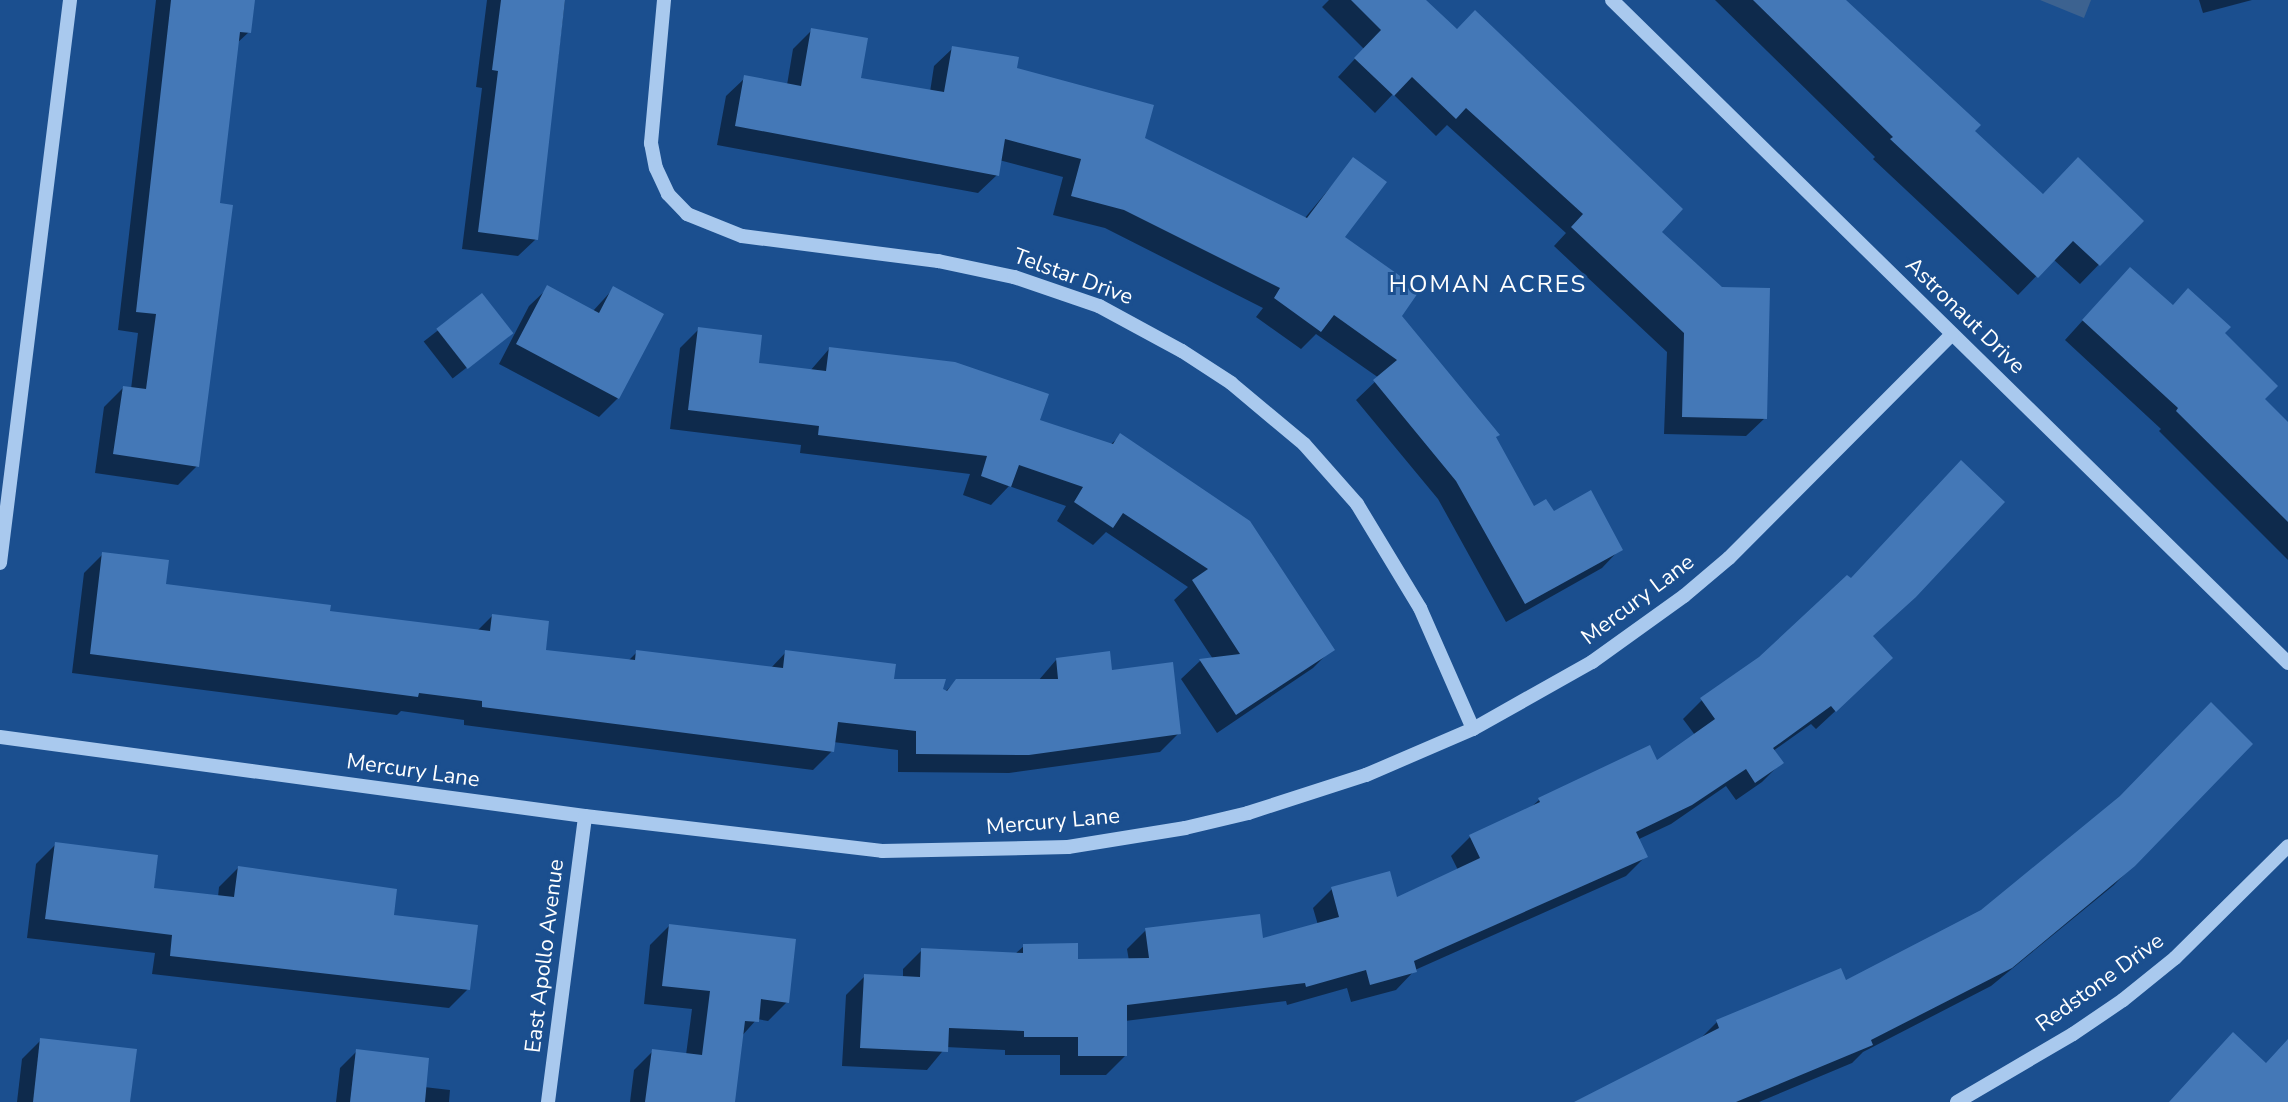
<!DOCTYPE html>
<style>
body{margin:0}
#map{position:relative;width:2288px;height:1102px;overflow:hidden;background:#1b4f8f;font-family:"Nunito Sans",sans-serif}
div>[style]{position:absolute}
.water>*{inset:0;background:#3c6290}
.shadow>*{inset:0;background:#0007;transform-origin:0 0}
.building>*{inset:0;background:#4478b7;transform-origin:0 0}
.minor>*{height:14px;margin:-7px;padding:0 7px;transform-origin:7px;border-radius:7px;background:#a9c9ee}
span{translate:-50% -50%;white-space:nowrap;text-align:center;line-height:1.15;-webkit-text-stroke:6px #1b4f8f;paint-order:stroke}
.street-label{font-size:22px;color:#fff}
.neighbourhood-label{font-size:24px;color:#fff;letter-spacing:2px}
</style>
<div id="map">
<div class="water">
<div style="clip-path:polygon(2040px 0,2091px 0,2084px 18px)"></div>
</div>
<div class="shadow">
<div style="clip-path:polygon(156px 0,253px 0,249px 32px,236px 44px,218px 205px,197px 466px,178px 485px,95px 473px,104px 407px,123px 388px,131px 389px,138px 333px,118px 330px)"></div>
<div style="clip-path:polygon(487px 0,565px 0,536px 239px,518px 256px,462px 249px,482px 88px,476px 87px)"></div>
<div style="clip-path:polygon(1329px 0,1423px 0,1660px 232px,1765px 418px,1746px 436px,1664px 434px,1667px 352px,1554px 246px,1566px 233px,1447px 125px,1436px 136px,1393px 94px,1375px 113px,1338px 77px,1364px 49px,1322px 7px)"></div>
<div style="clip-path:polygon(1715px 0,1845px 0,1972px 132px,2043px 196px,2141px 221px,2080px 284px,2053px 259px,2018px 295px,1873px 159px,1875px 157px)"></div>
<div style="clip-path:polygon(2199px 0,2252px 0,2203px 13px)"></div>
<div style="clip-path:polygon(812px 30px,858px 80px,930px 92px,934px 66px,953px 48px,1015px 70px,1143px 139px,1304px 219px,1354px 159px,1342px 238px,1494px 437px,1533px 509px,1553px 514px,1620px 549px,1602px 568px,1506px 622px,1438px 499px,1356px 400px,1379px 378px,1316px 334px,1301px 349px,1256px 317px,1263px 308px,1105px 228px,1053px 215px,1063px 177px,999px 160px,997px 175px,978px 193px,717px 145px,726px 96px,745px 78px,787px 85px,793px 49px)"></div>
<div style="clip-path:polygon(548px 288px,593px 311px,613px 289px,618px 398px,599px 417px,499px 364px,529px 306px)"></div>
<div style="clip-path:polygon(2112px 288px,2172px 307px,2223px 333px,2262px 399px,2288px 425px,2288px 560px,2159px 431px,2161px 429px,2065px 340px)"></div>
<div style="left:482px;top:296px;width:47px;height:74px;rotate:52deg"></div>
<div style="clip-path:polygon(699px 329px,757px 364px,810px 371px,829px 349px,1110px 445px,1120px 436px,1332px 649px,1313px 668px,1217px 733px,1181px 679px,1200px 661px,1213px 659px,1174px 600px,1188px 587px,1106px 532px,1093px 545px,1057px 521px,1066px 506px,1009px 486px,991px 505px,963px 495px,970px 474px,800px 453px,801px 445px,670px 429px,680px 348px)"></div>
<div style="clip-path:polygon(103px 554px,163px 586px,328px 612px,477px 631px,492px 616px,544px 651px,628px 661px,637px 652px,770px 669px,786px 652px,945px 692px,956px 681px,1038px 681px,1056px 660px,1110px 672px,1179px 733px,1160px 752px,1009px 773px,898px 772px,898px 750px,833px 742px,832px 751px,813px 770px,464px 725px,464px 720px,401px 711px,397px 715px,72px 673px,84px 573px)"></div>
<div style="clip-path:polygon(1871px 637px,1872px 677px,1816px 729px,1811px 724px,1773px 751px,1781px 763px,1762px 782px,1736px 800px,1726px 786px,1671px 824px,1637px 840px,1645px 857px,1626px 876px,1415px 970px,1396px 990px,1351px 1002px,1347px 988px,1287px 1005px,1286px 1001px,1125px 1021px,1125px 1056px,1106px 1075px,1060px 1075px,1060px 1055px,1005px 1055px,1005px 1050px,946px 1047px,927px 1070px,842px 1066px,846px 995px,865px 976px,903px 978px,903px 969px,922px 950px,1015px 954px,1024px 946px,1077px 961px,1129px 961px,1127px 949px,1146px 930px,1261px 940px,1318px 925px,1313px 908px,1332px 889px,1395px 900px,1458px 870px,1451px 856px,1470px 837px,1529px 809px,1539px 800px,1656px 763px,1695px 735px,1683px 719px,1702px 700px)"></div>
<div style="clip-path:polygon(2251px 744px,2114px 885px,1991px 986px,1863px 1052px,1852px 1063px,1759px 1102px,1578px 1102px,1698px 1041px,1717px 1022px,1840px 970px,1845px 983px,1983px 912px)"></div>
<div style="clip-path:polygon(55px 845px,152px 889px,218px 897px,219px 887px,238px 868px,392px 916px,468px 989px,449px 1008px,152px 974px,155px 953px,27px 938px,36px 864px)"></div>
<div style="clip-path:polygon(669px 926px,787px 1002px,768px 1021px,757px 1019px,740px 1038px,733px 1102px,630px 1102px,634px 1070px,653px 1051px,686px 1055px,692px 1009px,644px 1004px,650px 945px)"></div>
<div style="clip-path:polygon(41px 1040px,128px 1102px,17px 1102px,22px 1059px)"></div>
<div style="clip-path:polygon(356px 1052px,424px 1087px,450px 1090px,449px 1102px,336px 1102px,340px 1068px)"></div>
</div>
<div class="building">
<div style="clip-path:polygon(171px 0,255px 0,251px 33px,240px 32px,220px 203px,233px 205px,199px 467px,113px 454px,123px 386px,146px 389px,156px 314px,136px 312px)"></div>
<div style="clip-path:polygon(501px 0,565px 0,538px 240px,478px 232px,498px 71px,492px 70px)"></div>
<div style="clip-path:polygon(1351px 0,1426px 0,1457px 29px,1475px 10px,1683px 209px,1662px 232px,1722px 287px,1770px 288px,1767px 419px,1682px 417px,1684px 333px,1571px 227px,1583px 214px,1466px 108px,1456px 119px,1412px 77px,1394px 96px,1354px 58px,1381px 30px)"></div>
<div style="clip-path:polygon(1753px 0,1846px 0,1981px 125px,1975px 131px,2043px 194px,2078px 157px,2144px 221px,2100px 266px,2073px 241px,2038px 278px,1890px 139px,1893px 137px)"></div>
<div style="clip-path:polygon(811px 28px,868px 38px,861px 78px,944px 92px,952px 46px,1019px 57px,1017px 68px,1154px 105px,1145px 138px,1307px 218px,1353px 157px,1387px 182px,1345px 237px,1420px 290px,1402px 316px,1500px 435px,1496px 437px,1534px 506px,1546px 499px,1554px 511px,1591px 490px,1623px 550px,1525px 604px,1456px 481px,1373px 380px,1397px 360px,1334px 315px,1321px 332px,1274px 298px,1280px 288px,1124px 210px,1071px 196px,1081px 159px,1005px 139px,999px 176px,735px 126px,744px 75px,801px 86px)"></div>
<div style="clip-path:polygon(2130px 267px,2173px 305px,2188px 288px,2231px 327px,2225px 333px,2278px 386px,2265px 399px,2288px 422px,2288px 522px,2176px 411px,2178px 408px,2082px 320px)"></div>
<div style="clip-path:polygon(547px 285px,599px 313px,613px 286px,664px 314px,619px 399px,516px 344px)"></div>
<div style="left:482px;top:293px;width:51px;height:58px;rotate:52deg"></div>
<div style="clip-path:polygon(698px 327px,762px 335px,759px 363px,826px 371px,829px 347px,955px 362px,1049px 394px,1040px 420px,1113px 444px,1120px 433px,1250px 521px,1335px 650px,1236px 715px,1199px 659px,1240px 654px,1192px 580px,1208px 569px,1123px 513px,1113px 528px,1074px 502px,1083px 487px,1019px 465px,1011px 487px,981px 476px,987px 456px,818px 435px,819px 426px,688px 410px)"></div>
<div style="clip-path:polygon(1961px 460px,2005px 502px,1916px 597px,1873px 636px,1893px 658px,1836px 712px,1831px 706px,1773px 748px,1784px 763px,1755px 783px,1746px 769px,1692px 805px,1636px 832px,1648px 857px,1414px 961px,1417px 972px,1370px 985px,1366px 970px,1306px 987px,1305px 983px,1127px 1005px,1127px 1056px,1078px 1056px,1078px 1037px,1024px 1037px,1024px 1031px,949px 1028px,948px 1052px,860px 1048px,864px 974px,920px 977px,921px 948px,1023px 953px,1023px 944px,1078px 943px,1078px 959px,1149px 958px,1145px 928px,1260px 914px,1263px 938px,1339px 917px,1331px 887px,1390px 871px,1397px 897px,1480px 858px,1469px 835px,1540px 802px,1538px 798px,1650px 745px,1657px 760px,1715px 719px,1700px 698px,1759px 657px,1847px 575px,1851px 578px)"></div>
<div style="clip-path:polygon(102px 552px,169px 560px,166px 584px,331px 605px,330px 611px,490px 631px,492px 614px,549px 621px,546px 650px,635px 660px,636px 650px,783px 668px,785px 650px,896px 664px,894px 679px,946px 679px,943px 689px,947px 691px,956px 679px,1058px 679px,1056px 658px,1110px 651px,1112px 670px,1173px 662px,1181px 734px,1029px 755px,916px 754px,916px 731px,838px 722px,834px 752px,482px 707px,482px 701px,419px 693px,418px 697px,90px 654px)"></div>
<div style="clip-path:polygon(2211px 702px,2253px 744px,2135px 866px,2012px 968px,1871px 1040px,1873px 1045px,1736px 1102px,1574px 1102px,1719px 1028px,1716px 1020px,1841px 968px,1846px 980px,1981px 910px,2120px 796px)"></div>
<div style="clip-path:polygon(55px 842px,158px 855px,154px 888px,234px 897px,238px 866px,397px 889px,394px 915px,478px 925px,470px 990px,170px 956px,172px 935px,45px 919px)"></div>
<div style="clip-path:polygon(669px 924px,796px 939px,789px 1003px,761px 999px,759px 1022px,745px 1021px,735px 1102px,645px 1102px,652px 1049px,702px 1055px,710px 991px,662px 986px)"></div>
<div style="clip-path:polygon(2233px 1032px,2266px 1063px,2288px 1039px,2288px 1102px,2169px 1102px)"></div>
<div style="clip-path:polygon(40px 1038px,137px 1049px,130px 1102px,33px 1102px)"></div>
<div style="clip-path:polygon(356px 1049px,429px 1058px,425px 1102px,350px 1102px)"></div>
</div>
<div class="minor">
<div style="left:664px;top:0;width:144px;rotate:95.2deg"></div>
<div style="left:651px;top:143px;width:25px;rotate:79deg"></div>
<div style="left:656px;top:168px;width:29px;rotate:65deg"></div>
<div style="left:668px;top:194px;width:28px;rotate:46deg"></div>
<div style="left:687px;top:214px;width:59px;rotate:21.8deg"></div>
<div style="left:742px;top:236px;width:198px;rotate:7.3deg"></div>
<div style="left:938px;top:261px;width:78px;rotate:11.9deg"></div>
<div style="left:1014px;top:277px;width:90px;rotate:18.8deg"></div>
<div style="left:1099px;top:306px;width:94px;rotate:28.5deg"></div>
<div style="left:1182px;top:351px;width:59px;rotate:33.1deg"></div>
<div style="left:1231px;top:383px;width:95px;rotate:39.9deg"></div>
<div style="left:1304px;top:444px;width:80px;rotate:48.5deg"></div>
<div style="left:1357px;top:504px;width:122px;rotate:58.8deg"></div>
<div style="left:1420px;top:608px;width:132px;rotate:66.3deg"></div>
<div style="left:1612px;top:0;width:947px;rotate:44.44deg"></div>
<div style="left:0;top:563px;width:567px;rotate:-82.91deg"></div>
<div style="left:0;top:737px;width:590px;rotate:7.69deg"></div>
<div style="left:585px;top:816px;width:299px;rotate:6.7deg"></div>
<div style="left:882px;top:851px;width:186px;rotate:-1.2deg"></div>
<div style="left:1068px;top:847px;width:119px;rotate:-9.2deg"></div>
<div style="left:1185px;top:828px;width:65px;rotate:-13.4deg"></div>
<div style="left:1248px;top:813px;width:124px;rotate:-17.9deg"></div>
<div style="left:1366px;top:775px;width:116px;rotate:-23.3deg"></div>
<div style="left:1473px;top:729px;width:137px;rotate:-29.4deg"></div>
<div style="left:1592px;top:662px;width:113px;rotate:-35.7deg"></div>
<div style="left:1684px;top:596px;width:59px;rotate:-40.2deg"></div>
<div style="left:1729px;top:558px;width:316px;rotate:-45.1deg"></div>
<div style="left:548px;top:1102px;width:288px;rotate:-82.6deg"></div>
<div style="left:1957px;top:1102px;width:134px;rotate:-30.4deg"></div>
<div style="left:2073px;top:1034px;width:60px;rotate:-34.2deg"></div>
<div style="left:2123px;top:1000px;width:67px;rotate:-38.9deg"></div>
<div style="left:2175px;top:958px;width:159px;rotate:-44.7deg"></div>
</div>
<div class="street-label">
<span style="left:1073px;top:277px;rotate:20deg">Telstar Drive</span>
<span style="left:1965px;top:316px;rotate:44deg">Astronaut Drive</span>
<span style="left:1638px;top:600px;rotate:-37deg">Mercury Lane</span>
<span style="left:413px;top:771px;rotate:8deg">Mercury Lane</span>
<span style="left:1053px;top:822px;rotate:-5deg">Mercury Lane</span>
<span style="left:545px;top:956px;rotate:-83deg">East Apollo Avenue</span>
<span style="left:2100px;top:983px;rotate:-36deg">Redstone Drive</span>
</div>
<div class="neighbourhood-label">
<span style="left:1488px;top:285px">HOMAN ACRES</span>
</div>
</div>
